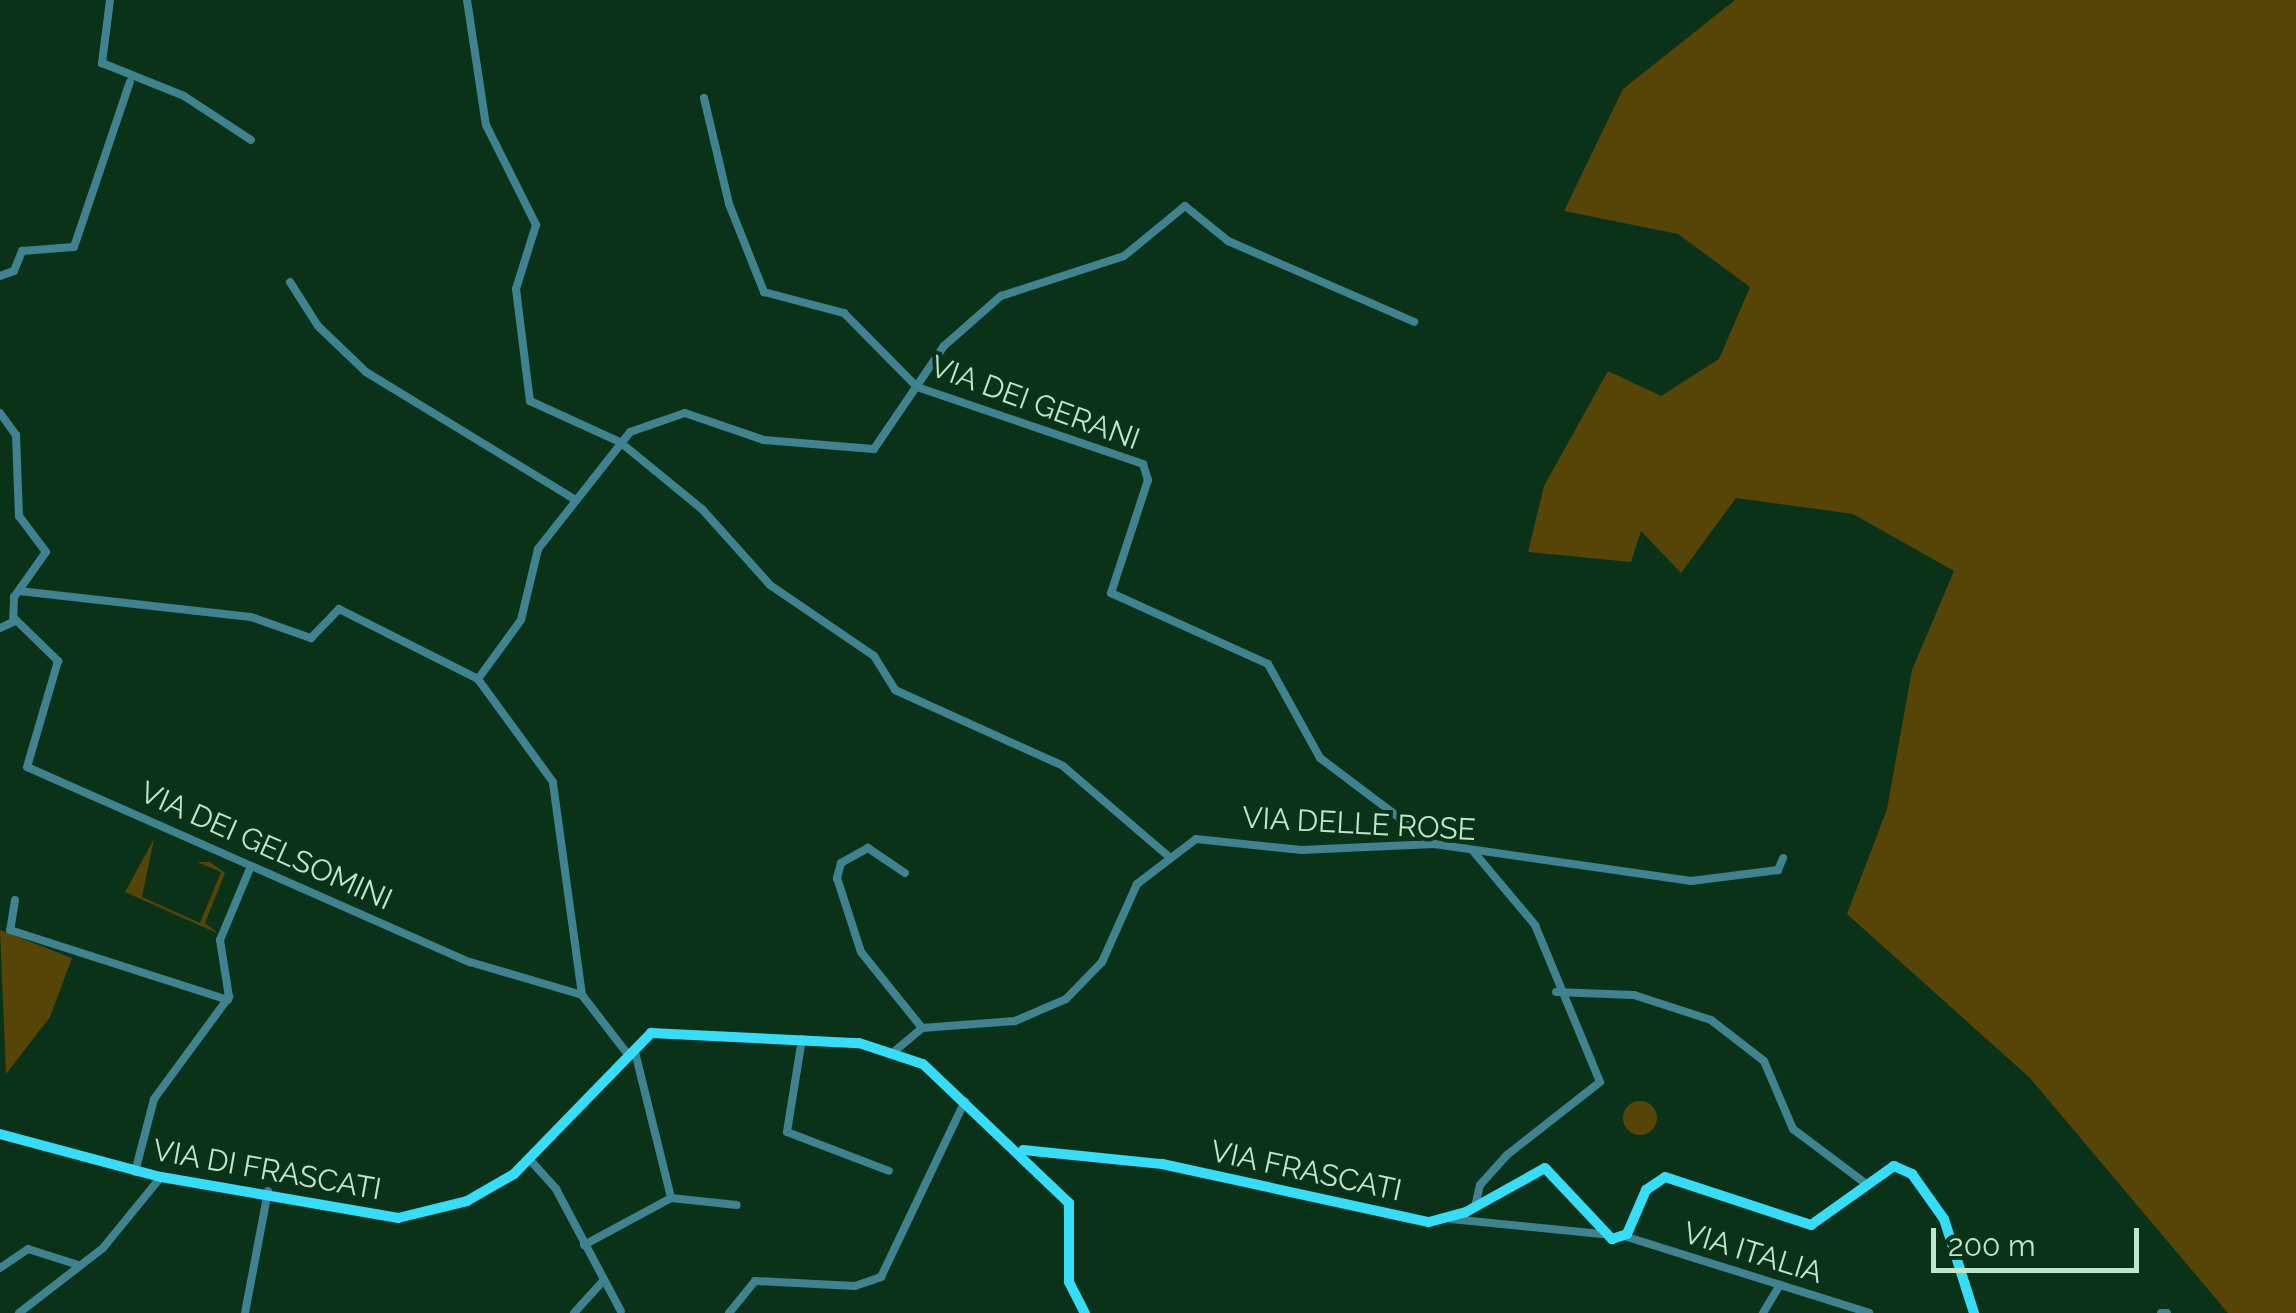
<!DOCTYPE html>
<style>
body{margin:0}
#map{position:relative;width:2296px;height:1313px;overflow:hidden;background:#0a3218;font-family:Raleway,sans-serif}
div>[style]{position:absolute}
.green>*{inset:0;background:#564507}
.round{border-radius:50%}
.minor>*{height:8px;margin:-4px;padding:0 4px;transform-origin:4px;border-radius:4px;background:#3f8390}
.major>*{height:10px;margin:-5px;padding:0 5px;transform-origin:5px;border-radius:5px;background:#35ddf8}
span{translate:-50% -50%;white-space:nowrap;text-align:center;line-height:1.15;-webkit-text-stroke:8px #0a3218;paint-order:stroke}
.street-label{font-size:30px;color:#c1e5c9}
.scale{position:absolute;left:1931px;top:1228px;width:208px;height:45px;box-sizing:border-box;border:5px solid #c1e5c9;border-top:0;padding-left:12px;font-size:30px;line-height:35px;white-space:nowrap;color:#c1e5c9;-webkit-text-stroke:8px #0a3218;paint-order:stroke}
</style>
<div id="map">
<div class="green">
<div style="clip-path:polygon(1735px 0,2296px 0,2296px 1313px,2228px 1313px,2029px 1077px,1847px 914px,1887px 809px,1912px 670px,1954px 571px,1853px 514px,1736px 498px,1681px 573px,1641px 531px,1631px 562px,1528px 552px,1544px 486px,1608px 371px,1661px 396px,1719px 359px,1750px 287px,1678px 234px,1564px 211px,1623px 89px)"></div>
<div style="clip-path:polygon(154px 839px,142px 897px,200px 923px,221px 872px,197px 862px,210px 862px,225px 873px,205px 923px,219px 934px,125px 892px)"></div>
<div style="clip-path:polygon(0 930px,72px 958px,50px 1017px,6px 1074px)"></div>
<div class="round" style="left:1623px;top:1101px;width:34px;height:34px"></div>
</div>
<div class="minor">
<div style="left:110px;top:0;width:64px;rotate:97.2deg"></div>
<div style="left:102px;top:63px;width:88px;rotate:21.9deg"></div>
<div style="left:184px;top:96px;width:80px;rotate:33.3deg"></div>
<div style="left:467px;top:0;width:126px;rotate:81.4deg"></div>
<div style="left:486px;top:125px;width:112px;rotate:63.4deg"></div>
<div style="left:536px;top:225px;width:67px;rotate:107.4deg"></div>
<div style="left:516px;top:289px;width:113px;rotate:82.9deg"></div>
<div style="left:530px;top:401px;width:99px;rotate:24.5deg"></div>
<div style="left:620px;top:442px;width:106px;rotate:39.3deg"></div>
<div style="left:702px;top:509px;width:102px;rotate:48.2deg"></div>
<div style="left:770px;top:585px;width:126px;rotate:34.3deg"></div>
<div style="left:874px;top:656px;width:40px;rotate:58deg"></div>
<div style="left:895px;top:690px;width:184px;rotate:24.3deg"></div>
<div style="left:1063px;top:766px;width:138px;rotate:40.6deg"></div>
<div style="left:704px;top:98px;width:109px;rotate:76.7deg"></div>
<div style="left:729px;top:204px;width:95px;rotate:68.3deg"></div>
<div style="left:764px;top:292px;width:83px;rotate:14.7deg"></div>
<div style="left:844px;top:313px;width:104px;rotate:45.4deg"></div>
<div style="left:917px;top:387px;width:239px;rotate:18.8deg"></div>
<div style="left:1143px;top:464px;width:17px;rotate:73deg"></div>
<div style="left:1148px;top:480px;width:119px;rotate:108.1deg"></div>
<div style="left:1111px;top:593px;width:172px;rotate:24.3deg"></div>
<div style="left:1268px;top:664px;width:107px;rotate:61deg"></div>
<div style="left:1320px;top:758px;width:143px;rotate:37deg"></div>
<div style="left:0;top:276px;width:15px;rotate:-20deg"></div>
<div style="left:14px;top:271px;width:22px;rotate:-68deg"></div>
<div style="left:22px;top:251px;width:52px;rotate:-4.4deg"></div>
<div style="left:74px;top:247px;width:174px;rotate:-71.3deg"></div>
<div style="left:290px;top:282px;width:52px;rotate:57.5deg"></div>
<div style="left:318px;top:326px;width:66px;rotate:43.8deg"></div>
<div style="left:366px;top:372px;width:246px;rotate:31.4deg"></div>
<div style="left:0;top:413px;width:27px;rotate:54deg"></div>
<div style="left:16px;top:435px;width:81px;rotate:87.9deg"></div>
<div style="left:19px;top:516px;width:45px;rotate:53.1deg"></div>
<div style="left:46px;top:552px;width:55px;rotate:125.4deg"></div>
<div style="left:14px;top:597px;width:25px;rotate:92deg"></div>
<div style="left:13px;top:622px;width:14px;rotate:155deg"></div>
<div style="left:19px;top:591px;width:233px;rotate:6.4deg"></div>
<div style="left:251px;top:617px;width:64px;rotate:19.3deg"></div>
<div style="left:311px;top:638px;width:40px;rotate:-46deg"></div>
<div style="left:339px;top:609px;width:156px;rotate:26.7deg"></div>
<div style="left:14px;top:618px;width:62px;rotate:44.3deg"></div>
<div style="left:58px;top:661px;width:110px;rotate:106.3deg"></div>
<div style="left:27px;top:767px;width:484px;rotate:23.8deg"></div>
<div style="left:470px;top:962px;width:117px;rotate:16.4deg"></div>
<div style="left:582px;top:995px;width:72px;rotate:52.3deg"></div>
<div style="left:1473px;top:851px;width:97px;rotate:50deg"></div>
<div style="left:1535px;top:925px;width:170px;rotate:67.5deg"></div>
<div style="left:1600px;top:1082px;width:118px;rotate:141.9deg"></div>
<div style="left:1507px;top:1155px;width:40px;rotate:132deg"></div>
<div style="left:1480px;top:1185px;width:23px;rotate:103deg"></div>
<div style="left:905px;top:873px;width:45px;rotate:-146deg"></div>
<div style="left:868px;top:848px;width:31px;rotate:151deg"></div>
<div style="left:841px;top:863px;width:16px;rotate:105deg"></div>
<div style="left:837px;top:878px;width:78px;rotate:72deg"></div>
<div style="left:861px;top:952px;width:97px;rotate:51.2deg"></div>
<div style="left:15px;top:900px;width:30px;rotate:99deg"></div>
<div style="left:10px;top:930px;width:229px;rotate:17.8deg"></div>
<div style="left:1556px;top:992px;width:78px;rotate:2.2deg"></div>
<div style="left:1634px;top:995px;width:81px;rotate:18deg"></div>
<div style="left:1711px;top:1020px;width:67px;rotate:37.7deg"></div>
<div style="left:1764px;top:1061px;width:74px;rotate:66.9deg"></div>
<div style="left:1793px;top:1129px;width:90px;rotate:36.9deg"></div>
<div style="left:582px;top:995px;width:215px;rotate:-97.8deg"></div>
<div style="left:553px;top:782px;width:127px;rotate:-126.1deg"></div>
<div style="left:478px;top:679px;width:73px;rotate:-53.9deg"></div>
<div style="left:521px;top:620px;width:73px;rotate:-76.5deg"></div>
<div style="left:538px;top:549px;width:149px;rotate:-51.8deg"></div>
<div style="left:630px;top:432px;width:58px;rotate:-19.1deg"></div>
<div style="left:685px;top:413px;width:83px;rotate:18.9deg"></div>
<div style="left:764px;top:440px;width:110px;rotate:4.7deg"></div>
<div style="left:874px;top:449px;width:125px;rotate:-55.8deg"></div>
<div style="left:944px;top:346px;width:76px;rotate:-41.3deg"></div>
<div style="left:1001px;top:296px;width:129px;rotate:-18deg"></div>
<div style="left:1124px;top:256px;width:79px;rotate:-39.3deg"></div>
<div style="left:1185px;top:206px;width:55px;rotate:39.1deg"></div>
<div style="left:1228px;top:241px;width:203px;rotate:23.5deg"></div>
<div style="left:802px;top:1039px;width:94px;rotate:99.2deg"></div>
<div style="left:787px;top:1132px;width:109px;rotate:20.9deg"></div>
<div style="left:896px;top:1050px;width:34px;rotate:-40deg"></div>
<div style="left:922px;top:1028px;width:93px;rotate:-4.3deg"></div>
<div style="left:1015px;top:1021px;width:56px;rotate:-23.3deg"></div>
<div style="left:1066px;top:999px;width:52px;rotate:-45.8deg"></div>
<div style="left:1102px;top:962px;width:85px;rotate:-65.8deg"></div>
<div style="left:1137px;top:884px;width:74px;rotate:-37.3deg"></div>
<div style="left:1196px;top:839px;width:106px;rotate:6deg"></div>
<div style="left:1301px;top:850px;width:133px;rotate:-2.6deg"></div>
<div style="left:1434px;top:844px;width:260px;rotate:8.2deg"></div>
<div style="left:1691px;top:881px;width:88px;rotate:-7.2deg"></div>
<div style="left:1778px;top:870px;width:13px;rotate:-67deg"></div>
<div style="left:635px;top:1052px;width:150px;rotate:76.1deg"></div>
<div style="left:531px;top:1161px;width:38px;rotate:48deg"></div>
<div style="left:556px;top:1189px;width:138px;rotate:62deg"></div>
<div style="left:135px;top:1172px;width:75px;rotate:-75.4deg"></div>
<div style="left:154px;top:1099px;width:127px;rotate:-53.7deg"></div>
<div style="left:229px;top:997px;width:58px;rotate:-99deg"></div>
<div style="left:220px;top:940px;width:80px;rotate:-67.3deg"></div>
<div style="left:1451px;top:1219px;width:151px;rotate:5.7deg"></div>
<div style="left:1624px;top:1236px;width:257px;rotate:17.4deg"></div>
<div style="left:584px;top:1245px;width:99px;rotate:-28.4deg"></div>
<div style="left:671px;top:1198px;width:66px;rotate:6.1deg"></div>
<div style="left:0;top:1268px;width:34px;rotate:-34deg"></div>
<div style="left:28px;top:1249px;width:52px;rotate:17.7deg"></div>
<div style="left:19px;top:1313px;width:106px;rotate:-37.7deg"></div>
<div style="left:103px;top:1248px;width:92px;rotate:-50.8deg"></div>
<div style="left:245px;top:1313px;width:124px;rotate:-79.3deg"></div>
<div style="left:574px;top:1313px;width:43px;rotate:-47.8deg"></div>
<div style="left:729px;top:1313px;width:41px;rotate:-50.9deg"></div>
<div style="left:755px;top:1281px;width:100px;rotate:2.9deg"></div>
<div style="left:855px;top:1286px;width:28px;rotate:-19deg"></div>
<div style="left:881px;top:1277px;width:195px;rotate:-64.5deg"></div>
<div style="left:1763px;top:1313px;width:33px;rotate:-59deg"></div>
<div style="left:2161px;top:1313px;width:6px"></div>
</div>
<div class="major">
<div style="left:0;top:1134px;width:167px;rotate:15deg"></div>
<div style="left:161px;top:1177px;width:241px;rotate:9.8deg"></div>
<div style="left:398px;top:1218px;width:71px;rotate:-13.8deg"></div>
<div style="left:467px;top:1201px;width:54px;rotate:-29.9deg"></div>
<div style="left:514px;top:1174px;width:197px;rotate:-45.8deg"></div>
<div style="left:651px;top:1033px;width:208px;rotate:2.8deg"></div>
<div style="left:859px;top:1043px;width:67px;rotate:18.2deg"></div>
<div style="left:923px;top:1064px;width:202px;rotate:43.6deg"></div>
<div style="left:1069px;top:1203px;width:79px;rotate:90deg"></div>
<div style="left:1069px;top:1282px;width:35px;rotate:63deg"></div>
<div style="left:1023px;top:1150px;width:140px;rotate:5.8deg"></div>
<div style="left:1162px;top:1164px;width:273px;rotate:12.3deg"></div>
<div style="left:1429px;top:1222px;width:38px;rotate:-15deg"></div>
<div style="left:1466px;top:1212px;width:90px;rotate:-29.1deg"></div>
<div style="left:1545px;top:1168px;width:98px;rotate:46.7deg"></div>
<div style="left:1612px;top:1239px;width:16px;rotate:-18deg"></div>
<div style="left:1627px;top:1234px;width:48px;rotate:-66.6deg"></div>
<div style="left:1646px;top:1190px;width:23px;rotate:-34deg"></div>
<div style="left:1665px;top:1177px;width:154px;rotate:18.2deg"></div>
<div style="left:1811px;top:1225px;width:102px;rotate:-35.4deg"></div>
<div style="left:1894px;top:1166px;width:20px;rotate:24deg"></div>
<div style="left:1912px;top:1174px;width:55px;rotate:54.6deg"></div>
<div style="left:1944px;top:1219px;width:99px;rotate:72.3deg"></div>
</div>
<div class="street-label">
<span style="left:1035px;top:403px;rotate:20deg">VIA DEI GERANI</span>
<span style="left:1359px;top:824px;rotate:3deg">VIA DELLE ROSE</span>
<span style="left:266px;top:846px;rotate:24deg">VIA DEI GELSOMINI</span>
<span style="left:267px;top:1170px;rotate:10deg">VIA DI FRASCATI</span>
<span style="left:1306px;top:1171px;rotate:12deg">VIA FRASCATI</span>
<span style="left:1753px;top:1253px;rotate:17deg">VIA ITALIA</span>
</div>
<div class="scale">200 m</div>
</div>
